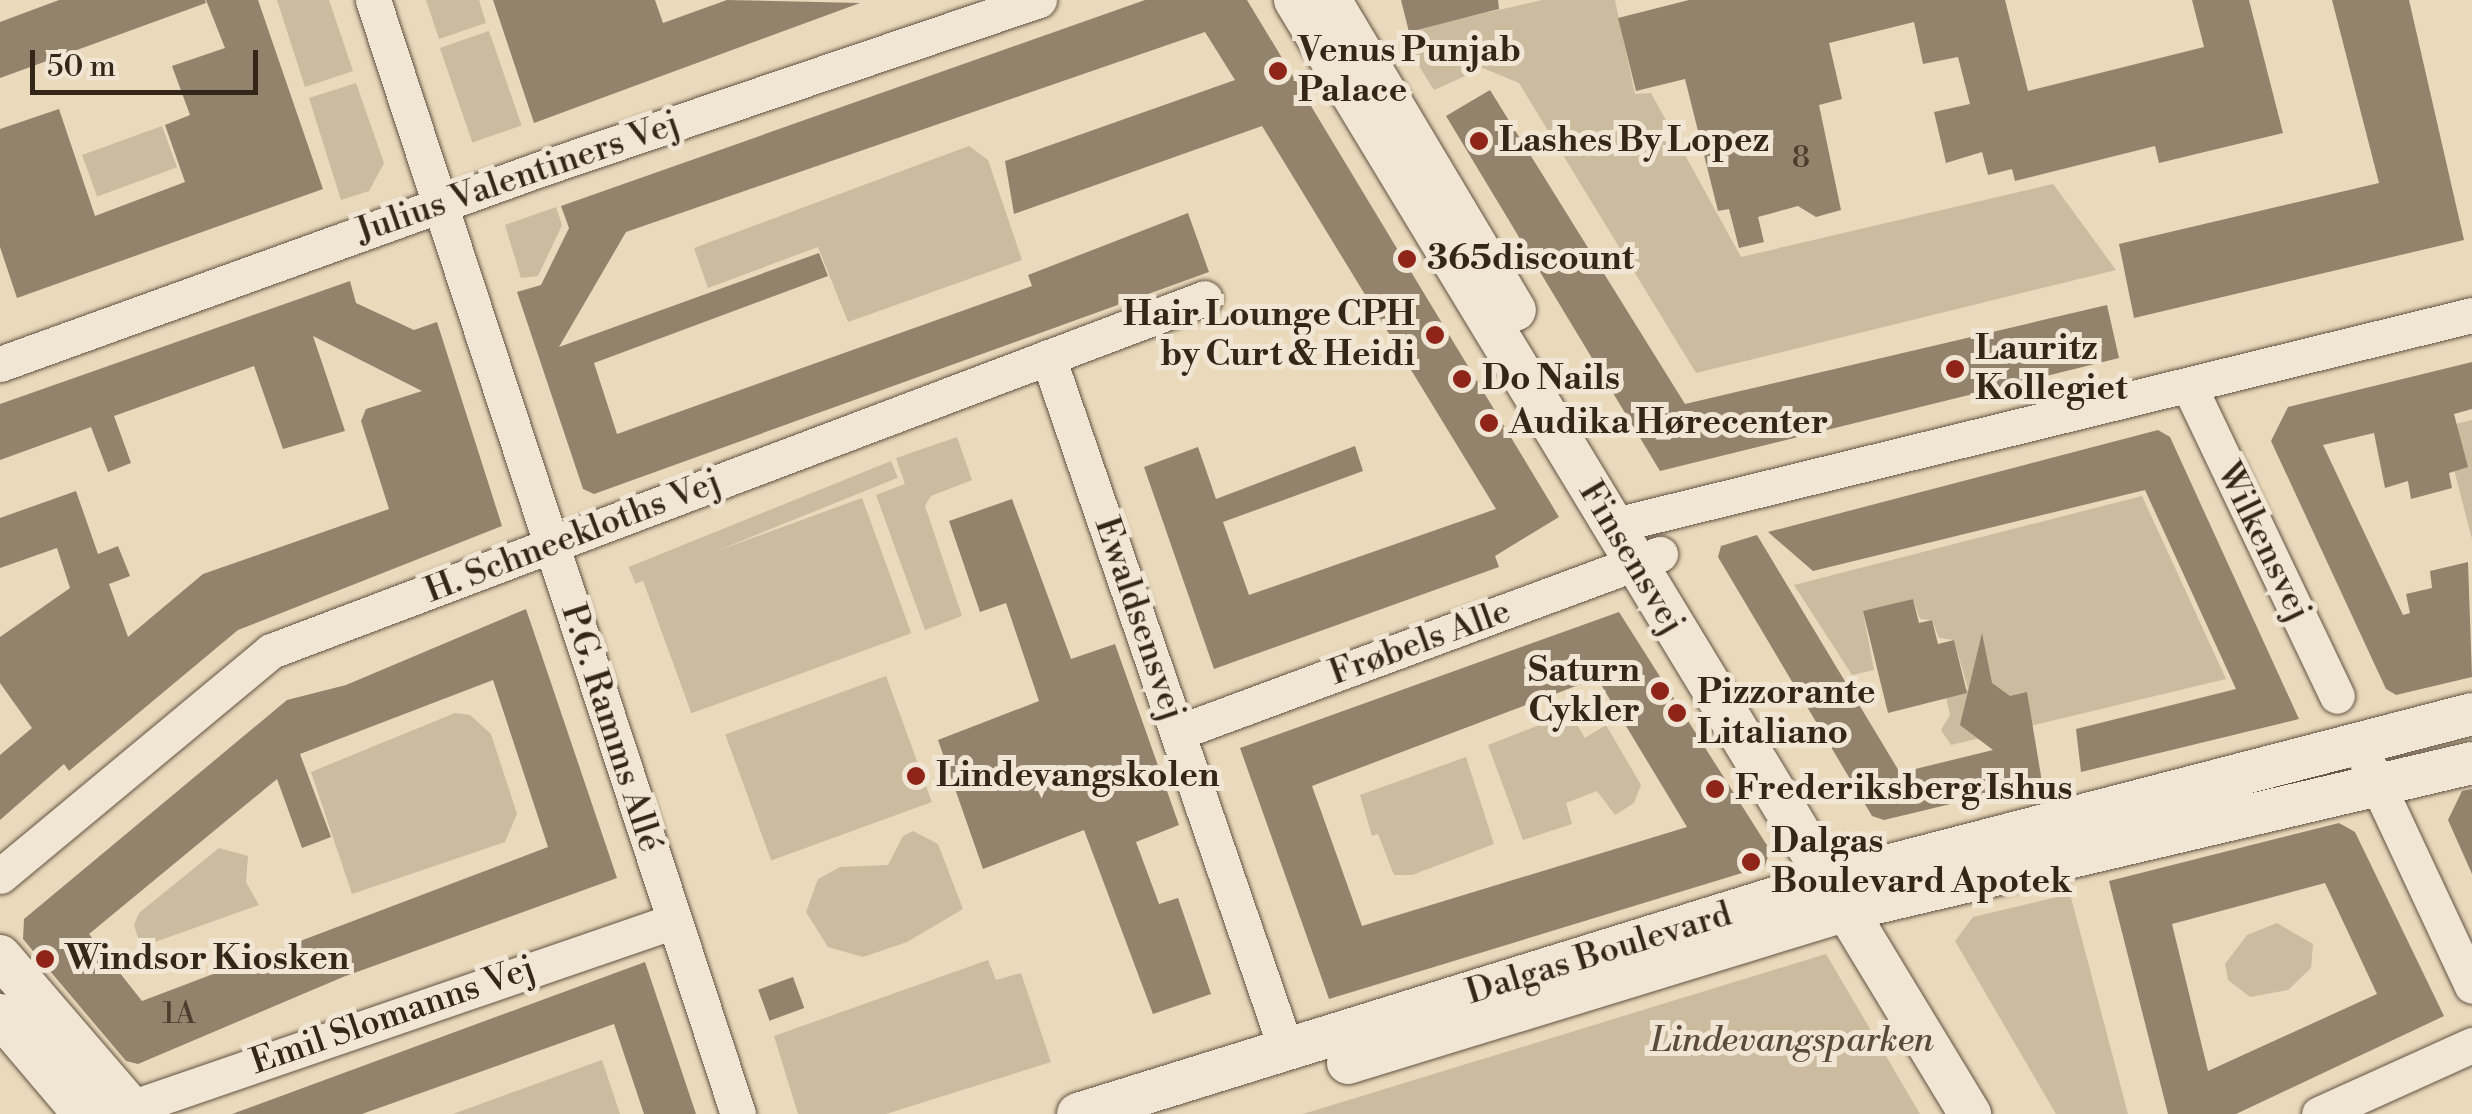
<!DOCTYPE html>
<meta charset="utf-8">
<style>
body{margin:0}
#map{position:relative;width:2472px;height:1114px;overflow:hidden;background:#ead9bb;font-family:"Libre Bodoni",serif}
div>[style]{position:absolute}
.green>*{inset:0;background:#cbbb9f;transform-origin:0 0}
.building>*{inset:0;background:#93836d;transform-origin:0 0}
.roads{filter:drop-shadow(0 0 2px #625342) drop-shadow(0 0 2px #625342)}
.minor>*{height:35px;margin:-17.5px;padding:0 17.5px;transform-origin:17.5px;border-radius:17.5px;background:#f1e6d3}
.tertiary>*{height:42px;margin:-21px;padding:0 21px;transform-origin:21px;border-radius:21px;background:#f1e6d3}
.dots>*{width:28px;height:28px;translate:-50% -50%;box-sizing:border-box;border:5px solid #f1e6d3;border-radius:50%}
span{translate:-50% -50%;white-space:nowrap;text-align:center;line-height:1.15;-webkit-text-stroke:10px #f1e6d3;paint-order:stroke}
.number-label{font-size:30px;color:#4c3d2e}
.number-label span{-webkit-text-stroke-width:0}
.poi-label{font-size:35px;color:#342619;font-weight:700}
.left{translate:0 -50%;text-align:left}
.right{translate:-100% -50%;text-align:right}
.street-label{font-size:35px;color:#342619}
.park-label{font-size:35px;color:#5a4b3a;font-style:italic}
.scale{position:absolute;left:30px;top:50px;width:228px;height:45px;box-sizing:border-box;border:5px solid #342619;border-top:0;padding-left:12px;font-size:30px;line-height:35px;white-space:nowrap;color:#342619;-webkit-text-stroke:8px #f1e6d3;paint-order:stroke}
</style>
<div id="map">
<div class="green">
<div style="clip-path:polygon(277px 0,329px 0,353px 71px,305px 87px)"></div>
<div style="clip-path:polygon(426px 0,479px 0,486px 23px,439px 39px)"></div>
<div style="clip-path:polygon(1542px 0,1615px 0,1635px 94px,1651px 93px,1741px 257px,2053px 184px,2116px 270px,1696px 373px,1519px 83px,1483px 68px,1434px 90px,1398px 33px)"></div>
<div style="left:489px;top:31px;width:100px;height:52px;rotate:71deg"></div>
<div style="clip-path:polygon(356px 83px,384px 163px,369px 191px,341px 200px,309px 98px)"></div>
<div style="left:162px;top:126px;width:44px;height:85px;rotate:70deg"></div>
<div style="clip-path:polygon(969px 146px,988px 160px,1022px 260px,848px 322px,818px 247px,708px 288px,694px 248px)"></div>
<div style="clip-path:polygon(556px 207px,562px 225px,538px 276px,521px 278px,505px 225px)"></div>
<div style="clip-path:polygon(2472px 420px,2472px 539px,2443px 427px)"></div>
<div style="clip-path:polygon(957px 437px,972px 480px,931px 496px,925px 506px,962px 616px,925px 630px,876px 495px,905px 484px,896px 458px)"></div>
<div style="left:891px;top:461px;width:18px;height:283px;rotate:68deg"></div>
<div style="clip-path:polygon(2142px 496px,2226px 679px,1951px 745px,1941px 730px,1950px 715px,1946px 697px,1968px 689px,1954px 640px,1939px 638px,1932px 620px,1920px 619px,1913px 599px,1863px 612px,1874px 670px,1852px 675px,1794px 585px)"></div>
<div style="left:862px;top:498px;width:144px;height:234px;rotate:70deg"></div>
<div style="left:886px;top:676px;width:134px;height:171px;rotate:70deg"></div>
<div style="clip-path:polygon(455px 713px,470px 715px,491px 734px,517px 814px,505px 842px,352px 894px,311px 772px)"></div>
<div style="clip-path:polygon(1570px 713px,1585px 738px,1606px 725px,1641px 785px,1634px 803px,1615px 815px,1597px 791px,1566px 803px,1572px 824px,1523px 840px,1488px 745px)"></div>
<div style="clip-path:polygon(1466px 757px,1494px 844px,1412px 875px,1394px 875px,1378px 834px,1372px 836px,1360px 795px)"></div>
<div style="clip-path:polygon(913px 831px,938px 844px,963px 909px,907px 942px,863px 957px,828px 947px,806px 912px,818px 879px,840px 867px,888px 865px,903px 836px)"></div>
<div style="clip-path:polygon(219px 848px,248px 856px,246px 882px,259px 905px,141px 947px,134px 925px,139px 913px)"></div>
<div style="clip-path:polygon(2070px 894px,2128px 1114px,2056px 1114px,1955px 941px,1973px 917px)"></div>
<div style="clip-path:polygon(2277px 923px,2313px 944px,2311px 968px,2288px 990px,2250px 997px,2228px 980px,2225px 964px,2247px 935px)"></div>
<div style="clip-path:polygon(1826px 954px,1920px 1114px,1303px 1114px)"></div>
<div style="clip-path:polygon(988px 960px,996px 980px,1021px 973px,1051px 1062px,886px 1114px,798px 1114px,774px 1036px)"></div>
<div style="clip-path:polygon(602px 1060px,620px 1114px,453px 1114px)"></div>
</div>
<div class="building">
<div style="clip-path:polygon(59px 0,205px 0,206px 3px,0 78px,0 22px)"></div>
<div style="clip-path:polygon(206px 0,258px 0,323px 189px,17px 298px,0 247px,0 129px,59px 109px,95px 216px,185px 182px,165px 125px,190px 115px,172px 66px,225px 48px)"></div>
<div style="clip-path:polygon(493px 0,655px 0,663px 23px,727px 0,860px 3px,534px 123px)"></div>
<div style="clip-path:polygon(1145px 0,1247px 0,1559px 517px,1495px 556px,1499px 567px,1214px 669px,1144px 467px,1198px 447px,1216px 499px,1355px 446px,1363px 471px,1223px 522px,1249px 595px,1496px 509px,1262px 126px,1014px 214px,1005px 161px,1235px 80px,1205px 32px,626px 232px,559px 347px,819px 253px,828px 276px,594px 363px,617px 434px,1032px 286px,1028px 275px,1188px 213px,1209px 272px,594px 494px,583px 489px,517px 292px,541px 285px,569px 228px,561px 206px)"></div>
<div style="clip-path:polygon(1401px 0,1498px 0,1499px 9px,1409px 32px)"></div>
<div style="clip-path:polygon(1689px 0,2005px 0,2028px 91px,2204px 47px,2192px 0,2249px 0,2283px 133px,2159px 163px,2155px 146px,2015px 181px,2012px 169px,1988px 175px,1982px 152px,1946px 163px,1934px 112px,1970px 104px,1958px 57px,1923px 64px,1914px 22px,1829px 43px,1842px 99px,1819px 105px,1841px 210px,1816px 217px,1798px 206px,1758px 217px,1764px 242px,1739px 248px,1729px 209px,1718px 211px,1685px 79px,1636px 91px,1618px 18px)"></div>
<div style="clip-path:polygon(2332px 0,2409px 0,2464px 240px,2134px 318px,2119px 244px,2379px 183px)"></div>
<div style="clip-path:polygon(1490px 90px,1685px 404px,2107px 305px,2119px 358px,1660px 471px,1446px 116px)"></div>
<div style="clip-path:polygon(350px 281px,356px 303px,414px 330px,437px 322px,502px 526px,238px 630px,69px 771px,64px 764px,0 820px,0 755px,32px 728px,0 683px,0 637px,70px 588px,57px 548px,0 568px,0 518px,76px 491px,98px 554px,118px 546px,130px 576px,109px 584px,128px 637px,203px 574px,389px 509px,361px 421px,366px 409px,422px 391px,313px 336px,345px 431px,283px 449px,254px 366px,114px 416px,131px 463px,108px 472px,91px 427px,0 460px,0 404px)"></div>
<div style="clip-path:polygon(2472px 362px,2472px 409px,2454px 414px,2468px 467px,2449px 473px,2452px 488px,2411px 499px,2408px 481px,2385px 488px,2374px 433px,2323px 445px,2403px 615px,2410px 613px,2406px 594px,2432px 588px,2430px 571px,2468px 562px,2472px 677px,2396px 695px,2386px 689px,2271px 441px,2288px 407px)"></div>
<div style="clip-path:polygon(2158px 430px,2170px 437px,2299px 719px,2081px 772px,2076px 729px,2236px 689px,2145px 490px,1813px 571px,1768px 532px)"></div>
<div style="clip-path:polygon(1012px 499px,1071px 659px,1115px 644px,1179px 825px,1136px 842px,1159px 904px,1178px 898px,1211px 994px,1153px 1014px,1084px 830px,983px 869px,938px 740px,1039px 701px,1006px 603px,980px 612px,949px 521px)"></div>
<div style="clip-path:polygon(1757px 535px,1905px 781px,1903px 772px,1993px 750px,1960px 725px,1982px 633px,1992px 683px,2010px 696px,2027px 692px,2042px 782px,1884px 820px,1872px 816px,1718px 557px,1721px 546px)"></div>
<div style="clip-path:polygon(1913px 599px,1919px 623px,1932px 620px,1938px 644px,1954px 640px,1967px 693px,1888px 713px,1863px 611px)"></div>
<div style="clip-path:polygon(evenodd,526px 609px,617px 878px,343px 977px,138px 1064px,126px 1061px,23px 939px,24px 919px,287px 700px,346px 685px,526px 609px,493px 680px,548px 847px,142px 1001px,89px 934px,277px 779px,302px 848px,331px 837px,300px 754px,493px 680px)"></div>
<div style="clip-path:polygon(evenodd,1619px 612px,1770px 850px,1765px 866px,1329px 999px,1240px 748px,1619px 612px,1597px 678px,1687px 827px,1362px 926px,1312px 786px,1597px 678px)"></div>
<div style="clip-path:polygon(2472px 789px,2472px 874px,2448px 820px,2462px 791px)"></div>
<div style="clip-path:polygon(evenodd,2339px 823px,2355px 832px,2444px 1016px,2236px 1114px,2168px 1114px,2109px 881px,2339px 823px,2325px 883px,2377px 994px,2208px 1071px,2172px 924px,2325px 883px)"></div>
<div style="clip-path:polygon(645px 962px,696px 1114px,644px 1114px,614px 1024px,362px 1114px,232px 1114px)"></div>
<div style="left:793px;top:977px;width:33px;height:37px;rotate:70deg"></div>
</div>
<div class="roads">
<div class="minor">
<div style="left:373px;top:0;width:1172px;rotate:71.86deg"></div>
<div style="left:1048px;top:357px;width:735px;rotate:71.02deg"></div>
<div style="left:0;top:364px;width:571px;rotate:-19.86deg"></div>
<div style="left:537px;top:170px;width:530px;rotate:-18.71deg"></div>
<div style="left:2190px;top:388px;width:341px;rotate:64.5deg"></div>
<div style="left:1611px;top:526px;width:886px;rotate:-13.77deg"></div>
<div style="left:1179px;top:732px;width:513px;rotate:-20.31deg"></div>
<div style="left:2367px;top:762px;width:247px;rotate:64.9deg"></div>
<div style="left:0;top:876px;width:352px;rotate:-39.7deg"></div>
<div style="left:271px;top:651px;width:998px;rotate:-20.7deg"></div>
<div style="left:113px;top:1114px;width:593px;rotate:-18.98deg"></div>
<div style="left:2319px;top:1114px;width:168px;rotate:-24.3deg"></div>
</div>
<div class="tertiary">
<div style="left:1295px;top:0;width:1303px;rotate:58.79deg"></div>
<div style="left:1330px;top:0;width:361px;rotate:59.2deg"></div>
<div style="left:0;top:956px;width:208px;rotate:49.3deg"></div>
<div style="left:0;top:1015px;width:130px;rotate:49.7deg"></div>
<div style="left:1348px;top:1063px;width:525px;rotate:-17.05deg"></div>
<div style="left:1850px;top:909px;width:639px;rotate:-13.21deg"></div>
<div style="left:1078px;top:1114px;width:790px;rotate:-17.22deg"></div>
<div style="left:1833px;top:880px;width:660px;rotate:-14.56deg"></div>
</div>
</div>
<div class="dots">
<div style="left:1278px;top:71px;background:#8f2418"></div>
<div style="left:1479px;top:141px;background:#8f2418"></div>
<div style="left:1407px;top:259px;background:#8f2418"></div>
<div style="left:1435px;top:335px;background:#8f2418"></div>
<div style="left:1955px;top:369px;background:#8f2418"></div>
<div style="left:1462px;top:379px;background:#8f2418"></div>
<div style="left:1489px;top:423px;background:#8f2418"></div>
<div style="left:1660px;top:691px;background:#8f2418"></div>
<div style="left:1677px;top:713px;background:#8f2418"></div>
<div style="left:916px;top:776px;background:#8f2418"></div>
<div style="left:1715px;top:789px;background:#8f2418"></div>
<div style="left:1751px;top:862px;background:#8f2418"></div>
<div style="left:45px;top:959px;background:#8f2418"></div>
</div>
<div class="number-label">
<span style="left:1801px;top:158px">8</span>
<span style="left:179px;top:1014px">1A</span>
</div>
<div class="poi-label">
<span class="left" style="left:1298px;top:71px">Venus Punjab<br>Palace</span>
<span class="left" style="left:1499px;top:141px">Lashes By Lopez</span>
<span class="left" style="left:1427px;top:259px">365discount</span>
<span class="right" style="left:1415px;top:335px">Hair Lounge CPH<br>by Curt &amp; Heidi</span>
<span class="left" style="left:1975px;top:369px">Lauritz<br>Kollegiet</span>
<span class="left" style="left:1482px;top:379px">Do Nails</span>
<span class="left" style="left:1509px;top:423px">Audika Hørecenter</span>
<span class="right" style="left:1640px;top:691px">Saturn<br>Cykler</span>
<span class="left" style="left:1697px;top:713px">Pizzorante<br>Litaliano</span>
<span class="left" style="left:936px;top:776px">Lindevangskolen</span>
<span class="left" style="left:1735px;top:789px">Frederiksberg Ishus</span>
<span class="left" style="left:1771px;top:862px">Dalgas<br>Boulevard Apotek</span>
<span class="left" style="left:65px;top:959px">Windsor Kiosken</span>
</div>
<div class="street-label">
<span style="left:518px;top:178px;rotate:-19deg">Julius Valentiners Vej</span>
<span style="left:573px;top:537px;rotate:-21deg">H. Schneekloths Vej</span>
<span style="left:2263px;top:542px;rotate:64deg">Wilkensvej</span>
<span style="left:1631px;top:558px;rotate:59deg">Finsensvej</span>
<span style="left:1139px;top:619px;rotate:71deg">Ewaldsensvej</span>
<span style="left:1420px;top:643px;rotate:-20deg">Frøbels Alle</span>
<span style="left:611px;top:728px;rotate:72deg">P.G. Ramms Allé</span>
<span style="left:1599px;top:954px;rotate:-17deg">Dalgas Boulevard</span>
<span style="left:393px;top:1016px;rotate:-19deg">Emil Slomanns Vej</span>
</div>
<div class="park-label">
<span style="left:1792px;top:1041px">Lindevangsparken</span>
</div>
<div class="scale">50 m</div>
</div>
